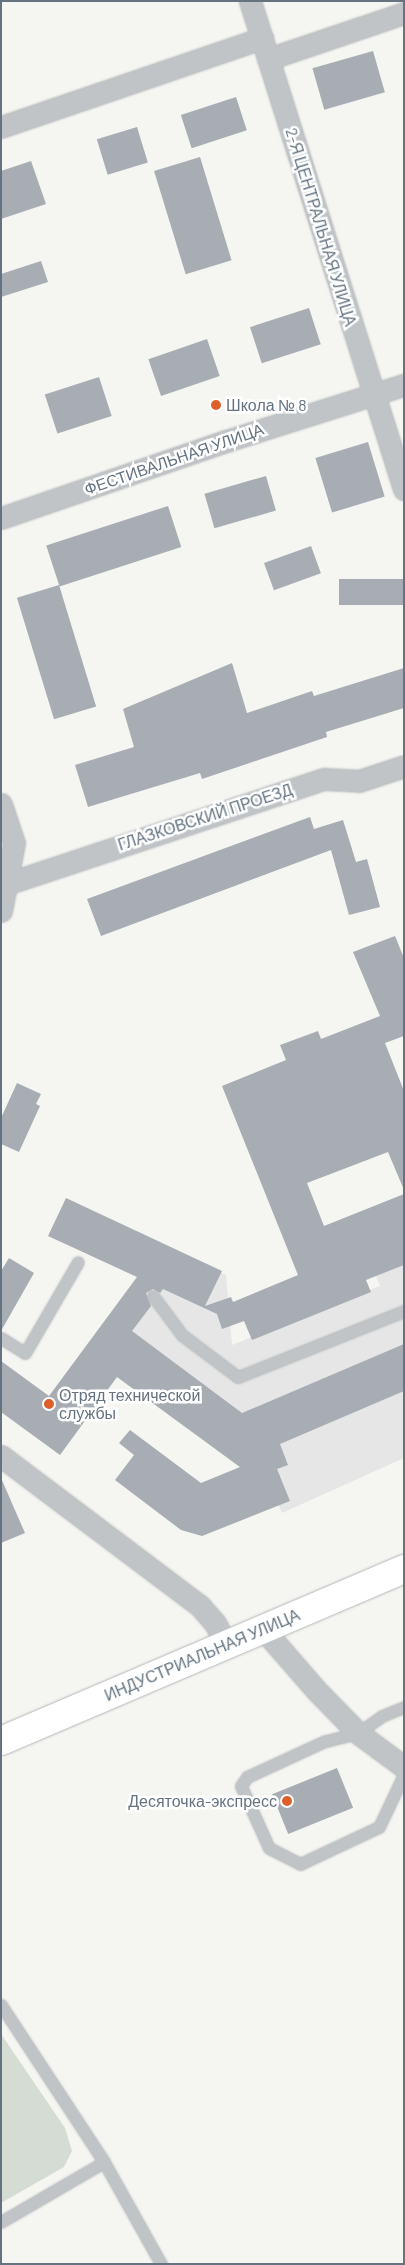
<!DOCTYPE html>
<meta charset="utf-8">
<style>
body{margin:0}
#map{position:relative;width:405px;height:2265px;overflow:hidden;background:#f5f5f1;font-family:Barlow,sans-serif}
div>[style]{position:absolute}
.built>*{inset:0;background:#e5e6e5}
.green>*{inset:0;background:#d5dcd3}
.building>*{inset:0;background:#a7adb3;transform-origin:0 0}
.roads{filter:drop-shadow(0 0 1px #b3b6b9) drop-shadow(0 0 1px #b3b6b9)}
.service>*{height:11px;margin:-5.5px;padding:0 5.5px;transform-origin:5.5px;border-radius:5.5px;background:#c0c4c7}
.minor>*{height:21px;margin:-10.5px;padding:0 10.5px;transform-origin:10.5px;border-radius:10.5px;background:#c0c4c7}
.trunk>*{height:28px;margin:-14px;padding:0 14px;transform-origin:14px;border-radius:14px;background:#fff}
.dots>*{width:14px;height:14px;translate:-50% -50%;box-sizing:border-box;border:2px solid #fff;border-radius:50%}
span{translate:-50% -50%;white-space:nowrap;text-align:center;line-height:1.15;-webkit-text-stroke:5px #fff;paint-order:stroke}
.street-label{font-size:16px;color:#657381}
.poi-label{font-size:16px;color:#657381}
.left{translate:0 -50%;text-align:left}
.right{translate:-100% -50%;text-align:right}
.frame{position:absolute;inset:0;border:2px solid #657381;pointer-events:none}
</style>
<div id="map">
<div class="built">
<div style="clip-path:polygon(139px 1232px,226px 1275px,232px 1345px,380px 1286px,376px 1276px,404px 1265px,404px 1458px,282px 1513px,260px 1457px,238px 1466px,82px 1351px,141px 1279px,122px 1270px)"></div>
</div>
<div class="green">
<div style="clip-path:polygon(1px 2034px,65px 2128px,72px 2151px,64px 2167px,1px 2203px)"></div>
</div>
<div class="building">
<div style="left:373px;top:51px;width:43px;height:63px;rotate:74deg"></div>
<div style="left:236px;top:97px;width:35px;height:58px;rotate:72deg"></div>
<div style="left:137px;top:127px;width:37px;height:42px;rotate:73deg"></div>
<div style="left:200px;top:157px;width:108px;height:48px;rotate:73deg"></div>
<div style="clip-path:polygon(31px 161px,46px 204px,1px 219px,1px 171px)"></div>
<div style="clip-path:polygon(41px 261px,48px 282px,1px 297px,1px 274px)"></div>
<div style="left:309px;top:308px;width:38px;height:62px;rotate:72deg"></div>
<div style="left:207px;top:339px;width:39px;height:62px;rotate:71deg"></div>
<div style="left:99px;top:377px;width:41px;height:57px;rotate:72deg"></div>
<div style="left:368px;top:442px;width:57px;height:55px;rotate:73deg"></div>
<div style="left:266px;top:476px;width:36px;height:64px;rotate:74deg"></div>
<div style="left:168px;top:506px;width:43px;height:128px;rotate:72deg"></div>
<div style="left:311px;top:546px;width:29px;height:50px;rotate:70deg"></div>
<div style="left:404px;top:579px;width:26px;height:65px;rotate:90deg"></div>
<div style="left:59px;top:585px;width:127px;height:44px;rotate:73deg"></div>
<div style="clip-path:polygon(232px 663px,247px 713px,312px 691px,314px 696px,404px 668px,404px 708px,326px 732px,327px 737px,202px 779px,200px 773px,88px 807px,75px 765px,134px 747px,123px 709px)"></div>
<div style="clip-path:polygon(310px 817px,314px 829px,343px 820px,356px 862px,367px 859px,380px 907px,349px 915px,331px 850px,101px 936px,87px 899px)"></div>
<div style="clip-path:polygon(395px 936px,404px 958px,404px 1036px,385px 1043px,404px 1091px,404px 1190px,388px 1152px,307px 1183px,324px 1226px,404px 1194px,404px 1265px,366px 1280px,371px 1292px,252px 1340px,244px 1321px,222px 1329px,217px 1314px,163px 1289px,160px 1293px,153px 1289px,146px 1293px,151px 1306px,132px 1331px,242px 1413px,404px 1344px,404px 1391px,280px 1444px,288px 1465px,277px 1469px,290px 1501px,202px 1536px,181px 1530px,115px 1480px,134px 1455px,119px 1443px,130px 1430px,201px 1483px,240px 1467px,117px 1377px,60px 1455px,1px 1412px,1px 1361px,49px 1396px,137px 1277px,48px 1236px,66px 1198px,222px 1271px,205px 1306px,231px 1297px,233px 1302px,298px 1275px,222px 1086px,286px 1060px,280px 1045px,318px 1031px,321px 1039px,380px 1016px,353px 952px)"></div>
<div style="clip-path:polygon(17px 1083px,41px 1094px,36px 1104px,40px 1106px,19px 1152px,1px 1144px,1px 1118px)"></div>
<div style="clip-path:polygon(9px 1258px,34px 1273px,1px 1331px,1px 1271px)"></div>
<div style="clip-path:polygon(1px 1478px,25px 1533px,1px 1543px)"></div>
<div style="left:337px;top:1768px;width:43px;height:70px;rotate:68deg"></div>
</div>
<div class="roads">
<div class="service">
<div style="left:153px;top:1296px;width:49px;rotate:53.4deg"></div>
<div style="left:182px;top:1335px;width:70px;rotate:36.9deg"></div>
<div style="left:238px;top:1377px;width:179px;rotate:-21.7deg"></div>
<div style="left:1px;top:1338px;width:28px;rotate:32deg"></div>
<div style="left:25px;top:1353px;width:105px;rotate:-59.8deg"></div>
<div style="left:404px;top:1707px;width:24px;rotate:158deg"></div>
<div style="left:382px;top:1716px;width:29px;rotate:145deg"></div>
<div style="left:358px;top:1733px;width:34px;rotate:166deg"></div>
<div style="left:325px;top:1741px;width:86px;rotate:155.2deg"></div>
<div style="left:247px;top:1777px;width:11px;rotate:124deg"></div>
<div style="left:241px;top:1786px;width:68px;rotate:65.7deg"></div>
<div style="left:269px;top:1848px;width:35px;rotate:27deg"></div>
<div style="left:300px;top:1864px;width:87px;rotate:-25.1deg"></div>
<div style="left:379px;top:1827px;width:59px;rotate:-64.7deg"></div>
<div style="left:1px;top:2005px;width:188px;rotate:56.7deg"></div>
<div style="left:104px;top:2162px;width:119px;rotate:149.8deg"></div>
<div style="left:104px;top:2162px;width:117px;rotate:60.8deg"></div>
</div>
<div class="minor">
<div style="left:250px;top:1px;width:512px;rotate:72.49deg"></div>
<div style="left:268px;top:59px;width:144px;rotate:-18.7deg"></div>
<div style="left:1px;top:127px;width:276px;rotate:-18.8deg"></div>
<div style="left:1px;top:518px;width:238px;rotate:-18.9deg"></div>
<div style="left:226px;top:441px;width:187px;rotate:-17.5deg"></div>
<div style="left:1px;top:804px;width:41px;rotate:71.6deg"></div>
<div style="left:14px;top:843px;width:69px;rotate:100.8deg"></div>
<div style="left:9px;top:883px;width:332px;rotate:-18.3deg"></div>
<div style="left:324px;top:779px;width:35px;rotate:3deg"></div>
<div style="left:359px;top:781px;width:47px;rotate:-18.4deg"></div>
<div style="left:1px;top:1456px;width:249px;rotate:37deg"></div>
<div style="left:200px;top:1606px;width:23px;rotate:49deg"></div>
<div style="left:215px;top:1623px;width:24px;rotate:62deg"></div>
<div style="left:263px;top:1629px;width:81px;rotate:49deg"></div>
<div style="left:316px;top:1690px;width:60px;rotate:45.7deg"></div>
<div style="left:358px;top:1733px;width:57px;rotate:36.5deg"></div>
</div>
<div class="trunk">
<div style="left:1px;top:1741px;width:438px;rotate:-23.1deg"></div>
</div>
</div>
<div class="dots">
<div style="left:216px;top:405px;background:#dd5f29"></div>
<div style="left:49px;top:1404px;background:#dd5f29"></div>
<div style="left:287px;top:1801px;background:#dd5f29"></div>
</div>
<div class="street-label">
<span style="left:321px;top:227px;rotate:73deg">2-Я ЦЕНТРАЛЬНАЯ УЛИЦА</span>
<span style="left:174px;top:459px;rotate:-19deg">ФЕСТИВАЛЬНАЯ УЛИЦА</span>
<span style="left:205px;top:817px;rotate:-18deg">ГЛАЗКОВСКИЙ ПРОЕЗД</span>
<span style="left:202px;top:1655px;rotate:-23deg">ИНДУСТРИАЛЬНАЯ УЛИЦА</span>
</div>
<div class="poi-label">
<span class="left" style="left:226px;top:405px">Школа № 8</span>
<span class="left" style="left:59px;top:1404px">Отряд технической<br>службы</span>
<span class="right" style="left:277px;top:1801px">Десяточка-экспресс</span>
</div>
<div class="frame"></div>
</div>
